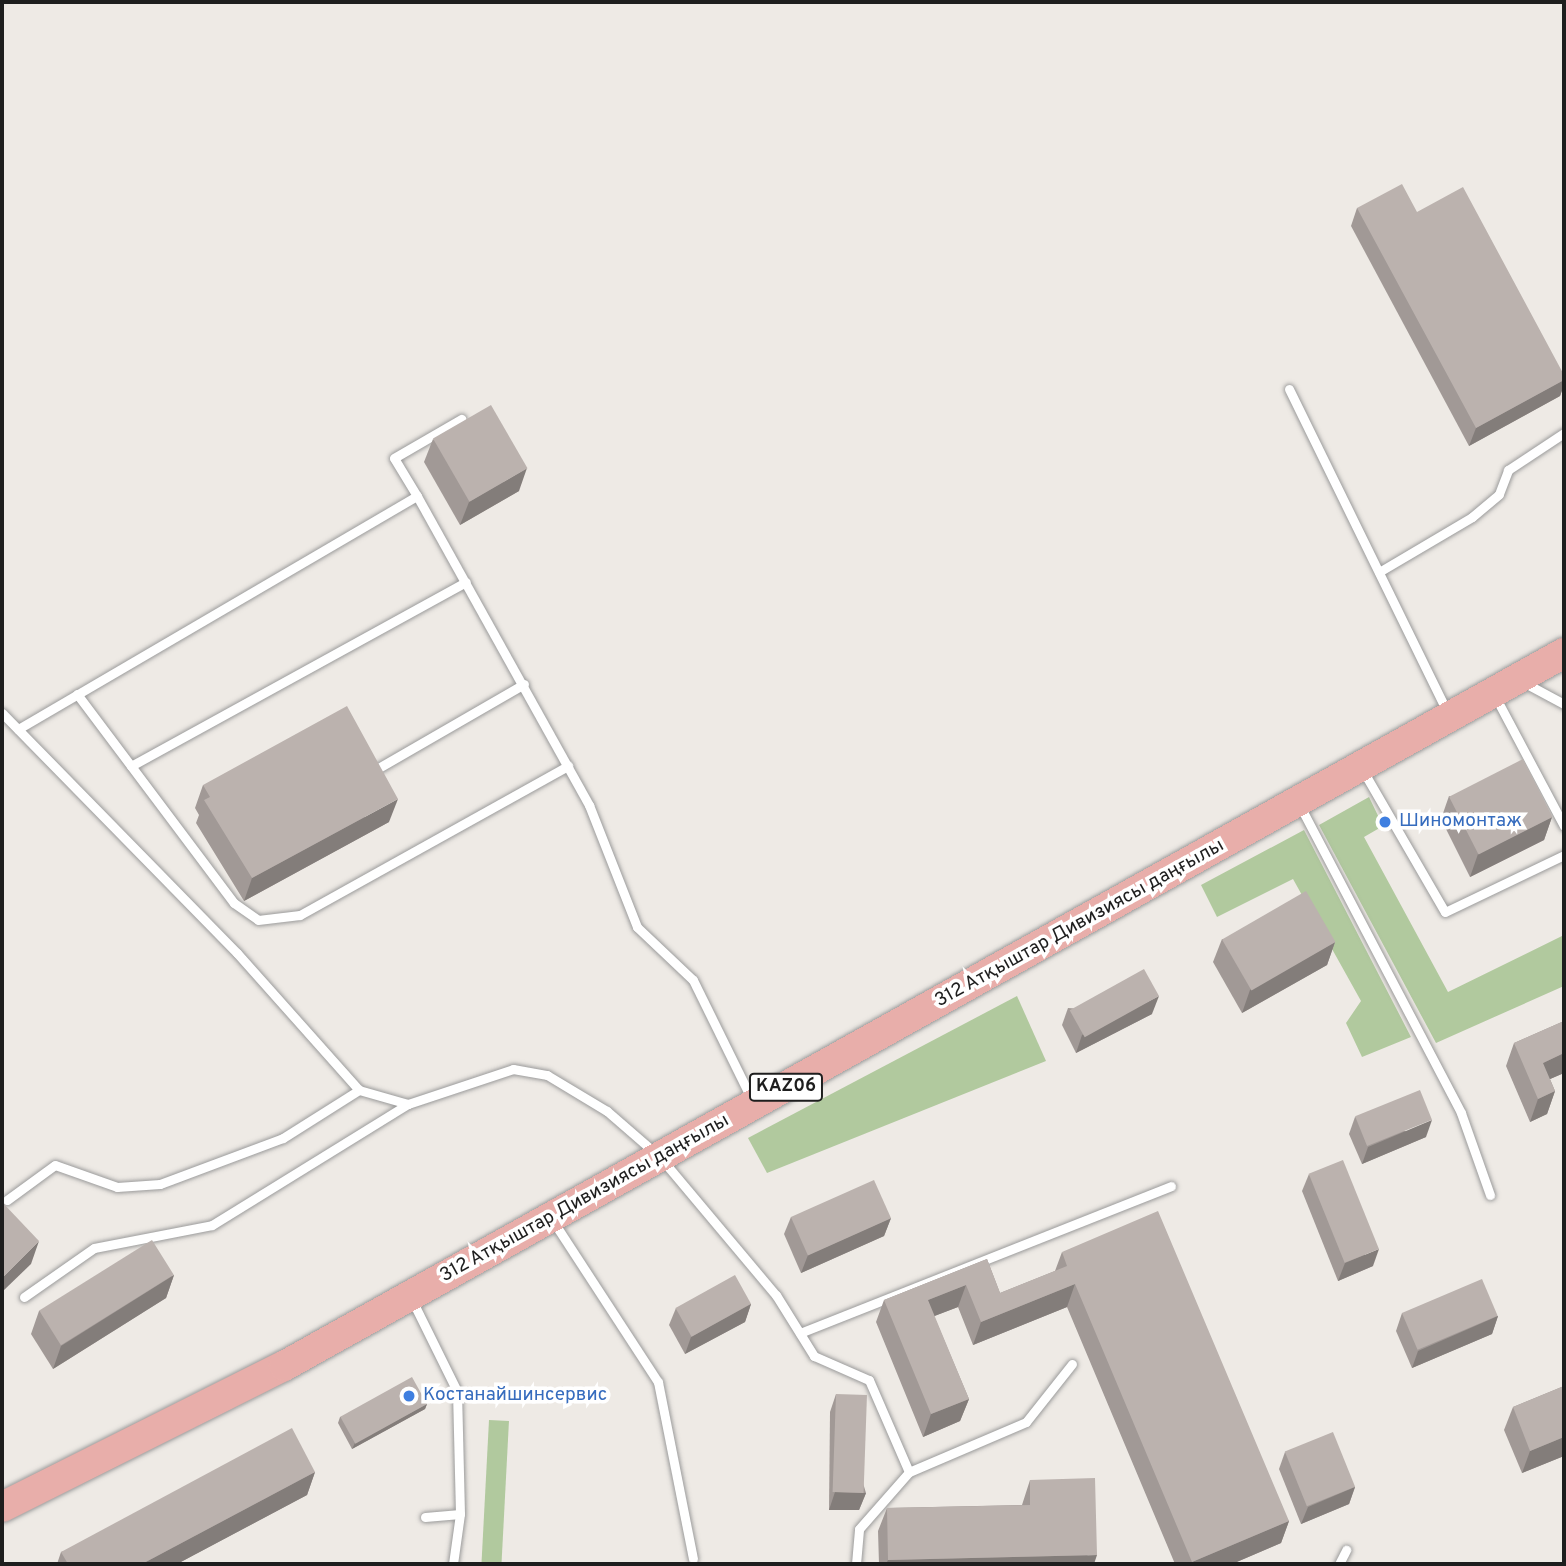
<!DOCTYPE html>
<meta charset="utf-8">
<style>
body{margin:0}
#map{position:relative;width:1566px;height:1566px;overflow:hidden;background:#eeeae5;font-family:Overpass,sans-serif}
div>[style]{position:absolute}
.forest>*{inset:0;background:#b1c99e;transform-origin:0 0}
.roads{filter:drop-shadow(0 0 2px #9b9b9b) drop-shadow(0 0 2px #9b9b9b)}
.service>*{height:9px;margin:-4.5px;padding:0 4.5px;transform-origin:4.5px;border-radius:4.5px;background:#fff}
.trunk>*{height:30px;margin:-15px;padding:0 15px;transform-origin:15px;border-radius:15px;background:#e8aeaa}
.wall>*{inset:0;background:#a19996}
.shaded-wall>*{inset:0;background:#837d7a}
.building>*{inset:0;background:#bbb2ae;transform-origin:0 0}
.dots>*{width:19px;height:19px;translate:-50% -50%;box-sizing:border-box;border:4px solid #fff;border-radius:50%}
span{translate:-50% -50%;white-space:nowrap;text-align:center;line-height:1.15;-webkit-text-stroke:7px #fff;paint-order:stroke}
.shield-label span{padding:2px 5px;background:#fff;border:2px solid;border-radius:5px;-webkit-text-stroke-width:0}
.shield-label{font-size:18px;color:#1e1e1e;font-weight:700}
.shop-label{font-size:19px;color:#366cbe}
.left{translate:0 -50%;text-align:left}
.street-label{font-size:19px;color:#1e1e1e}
.frame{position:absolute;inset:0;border:4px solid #1e1e1e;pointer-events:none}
</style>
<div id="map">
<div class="forest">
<div style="clip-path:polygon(1369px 797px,1383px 826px,1364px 837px,1448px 992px,1564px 935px,1564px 986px,1436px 1043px,1319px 825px)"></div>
<div style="clip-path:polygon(1304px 830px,1411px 1037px,1362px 1057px,1346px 1023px,1361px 1001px,1293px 879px,1217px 917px,1201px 885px)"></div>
<div style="clip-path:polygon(1017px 996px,1046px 1061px,767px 1173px,748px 1138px)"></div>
<div style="left:489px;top:1420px;width:20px;height:144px;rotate:3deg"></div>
</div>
<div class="roads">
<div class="service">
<div style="left:1289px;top:389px;width:361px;rotate:63.9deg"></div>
<div style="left:417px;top:496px;width:44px;rotate:-121.2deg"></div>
<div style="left:394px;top:458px;width:78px;rotate:-30.2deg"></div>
<div style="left:1379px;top:572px;width:108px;rotate:-30.6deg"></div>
<div style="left:1472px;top:517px;width:35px;rotate:-40deg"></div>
<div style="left:1499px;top:494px;width:26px;rotate:-69deg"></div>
<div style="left:1508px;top:470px;width:67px;rotate:-33.5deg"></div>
<div style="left:1523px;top:682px;width:47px;rotate:28.2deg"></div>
<div style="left:77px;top:694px;width:261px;rotate:53.1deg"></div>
<div style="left:234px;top:903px;width:29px;rotate:35deg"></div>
<div style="left:258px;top:920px;width:42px;rotate:-6.8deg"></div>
<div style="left:300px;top:915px;width:307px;rotate:-29.1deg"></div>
<div style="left:1496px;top:698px;width:145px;rotate:62deg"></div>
<div style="left:2px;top:713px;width:336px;rotate:45.6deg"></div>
<div style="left:237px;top:953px;width:183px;rotate:48.3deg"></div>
<div style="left:359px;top:1090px;width:51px;rotate:15.9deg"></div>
<div style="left:408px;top:1104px;width:111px;rotate:-18.4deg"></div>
<div style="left:513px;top:1069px;width:35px;rotate:10deg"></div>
<div style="left:547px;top:1075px;width:70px;rotate:31deg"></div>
<div style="left:607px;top:1111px;width:70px;rotate:41deg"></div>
<div style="left:660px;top:1157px;width:180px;rotate:50deg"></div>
<div style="left:776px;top:1295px;width:72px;rotate:58.1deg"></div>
<div style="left:814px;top:1356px;width:60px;rotate:23.6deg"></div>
<div style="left:869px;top:1380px;width:100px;rotate:66.5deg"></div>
<div style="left:909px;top:1472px;width:127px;rotate:-23.1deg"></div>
<div style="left:1026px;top:1422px;width:74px;rotate:-51.6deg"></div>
<div style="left:18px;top:729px;width:462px;rotate:-30.3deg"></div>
<div style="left:417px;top:496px;width:354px;rotate:60.9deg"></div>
<div style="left:589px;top:805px;width:131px;rotate:68.5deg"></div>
<div style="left:637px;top:927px;width:77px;rotate:43.4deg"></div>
<div style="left:693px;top:980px;width:134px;rotate:63.8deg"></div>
<div style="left:131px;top:766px;width:382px;rotate:-28.8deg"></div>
<div style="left:1362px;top:769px;width:165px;rotate:59.9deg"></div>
<div style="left:1445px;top:912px;width:132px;rotate:-25.6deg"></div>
<div style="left:375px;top:770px;width:172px;rotate:-30deg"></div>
<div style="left:1299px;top:804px;width:349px;rotate:62.3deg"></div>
<div style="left:1461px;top:1113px;width:87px;rotate:70.5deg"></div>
<div style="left:7px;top:1200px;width:59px;rotate:-36.1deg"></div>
<div style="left:55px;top:1165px;width:66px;rotate:19.5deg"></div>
<div style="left:117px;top:1187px;width:43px;rotate:-4deg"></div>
<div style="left:160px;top:1184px;width:131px;rotate:-20.5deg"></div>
<div style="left:283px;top:1138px;width:90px;rotate:-32.3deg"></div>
<div style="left:553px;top:1221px;width:192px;rotate:56.9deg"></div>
<div style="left:658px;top:1382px;width:180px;rotate:78.8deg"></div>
<div style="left:24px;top:1297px;width:85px;rotate:-35deg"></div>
<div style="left:94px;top:1248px;width:120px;rotate:-11deg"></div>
<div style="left:212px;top:1225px;width:230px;rotate:-31.7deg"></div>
<div style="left:412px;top:1300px;width:102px;rotate:63.7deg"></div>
<div style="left:457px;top:1391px;width:123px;rotate:88.6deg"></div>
<div style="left:460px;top:1514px;width:50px;rotate:98deg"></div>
<div style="left:800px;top:1333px;width:399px;rotate:-21.6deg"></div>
<div style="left:425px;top:1517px;width:35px;rotate:-5deg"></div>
<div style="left:856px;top:1564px;width:35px;rotate:-85deg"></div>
<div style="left:859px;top:1529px;width:76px;rotate:-48.7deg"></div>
<div style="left:1339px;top:1564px;width:16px;rotate:-63deg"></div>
</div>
<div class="trunk">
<div style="left:2px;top:1507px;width:315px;rotate:-26.6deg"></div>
<div style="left:284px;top:1366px;width:1465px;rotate:-29.12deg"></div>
</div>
</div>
<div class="wall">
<div style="clip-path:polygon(1357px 208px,1417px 212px,1564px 375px,1564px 385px,1560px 396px,1469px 446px,1351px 226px)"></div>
<div style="clip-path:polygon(433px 439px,519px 491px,460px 525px,424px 462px)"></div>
<div style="clip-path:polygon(203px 785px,389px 822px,244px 901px,196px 823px,199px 815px,195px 808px)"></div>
<div style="clip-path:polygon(1449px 796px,1552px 817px,1544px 840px,1470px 877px,1441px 819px)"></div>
<div style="clip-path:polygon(1222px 939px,1335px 942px,1327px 965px,1242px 1013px,1213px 962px)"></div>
<div style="clip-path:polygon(1068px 1008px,1152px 1014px,1076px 1053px,1062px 1025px)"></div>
<div style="clip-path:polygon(1564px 1021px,1564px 1073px,1550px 1079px,1555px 1091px,1547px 1114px,1530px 1122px,1506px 1066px,1514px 1043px)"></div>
<div style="clip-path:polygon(1355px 1117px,1426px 1137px,1362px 1164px,1349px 1134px)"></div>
<div style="clip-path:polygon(1309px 1174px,1373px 1266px,1338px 1281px,1302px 1191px)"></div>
<div style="clip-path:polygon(791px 1217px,891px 1218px,884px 1236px,801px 1273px,784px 1234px)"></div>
<div style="clip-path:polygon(1062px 1252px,1289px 1521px,1281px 1543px,1232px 1564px,1175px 1564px,1067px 1307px,973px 1345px,958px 1307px,934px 1316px,969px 1399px,960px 1421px,923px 1437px,876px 1322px,884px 1300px,987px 1259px,1000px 1293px,1055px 1271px)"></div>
<div style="clip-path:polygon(174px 1275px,166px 1298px,53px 1369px,31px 1334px,39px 1311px)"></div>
<div style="clip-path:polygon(751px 1304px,745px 1322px,685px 1354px,669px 1325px,676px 1308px)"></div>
<div style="clip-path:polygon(1402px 1313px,1498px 1316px,1492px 1334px,1412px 1368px,1396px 1331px)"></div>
<div style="clip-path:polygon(1564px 1386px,1564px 1456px,1522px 1473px,1504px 1430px,1513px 1407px)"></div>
<div style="clip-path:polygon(836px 1394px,866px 1493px,859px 1510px,829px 1510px,830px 1412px)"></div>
<div style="clip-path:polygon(427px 1404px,425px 1409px,352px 1449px,338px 1423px,340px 1417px)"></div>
<div style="clip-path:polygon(1285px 1452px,1355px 1487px,1349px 1504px,1301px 1524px,1279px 1469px)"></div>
<div style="clip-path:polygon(315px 1472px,307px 1495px,177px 1564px,57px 1564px,61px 1552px)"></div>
<div style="clip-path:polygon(1030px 1480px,1094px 1564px,879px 1564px,878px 1531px,887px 1508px,1022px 1505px)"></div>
</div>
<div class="shaded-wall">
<div style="clip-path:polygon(1564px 380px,1564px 385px,1560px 396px,1469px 446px,1476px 428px)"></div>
<div style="clip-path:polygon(527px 468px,519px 491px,460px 525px,469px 502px)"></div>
<div style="clip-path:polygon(398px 799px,389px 822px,244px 901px,252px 878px)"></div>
<div style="clip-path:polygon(1552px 817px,1544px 840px,1470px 877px,1478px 854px)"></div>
<div style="clip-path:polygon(1335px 942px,1327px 965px,1242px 1013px,1250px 990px)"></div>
<div style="clip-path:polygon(1159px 996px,1152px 1014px,1076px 1053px,1082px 1035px)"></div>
<div style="clip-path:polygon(1564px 1053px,1564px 1073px,1534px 1086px,1543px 1063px)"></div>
<div style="clip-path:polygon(1555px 1091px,1547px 1114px,1530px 1122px,1538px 1099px)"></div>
<div style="clip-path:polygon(1432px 1120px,1426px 1137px,1362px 1164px,1368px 1147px)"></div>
<div style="clip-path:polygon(891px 1218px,884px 1236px,801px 1273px,808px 1255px)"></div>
<div style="clip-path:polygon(39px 1241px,31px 1264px,2px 1292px,2px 1278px)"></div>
<div style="clip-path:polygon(1379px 1249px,1373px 1266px,1338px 1281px,1345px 1263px)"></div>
<div style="clip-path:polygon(174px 1275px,166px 1298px,53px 1369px,61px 1346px)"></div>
<div style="clip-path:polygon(1075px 1284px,1067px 1307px,973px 1345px,981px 1322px)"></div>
<div style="clip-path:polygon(966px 1285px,958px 1307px,919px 1322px,928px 1300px)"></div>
<div style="clip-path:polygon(751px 1304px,745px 1322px,685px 1354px,691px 1337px)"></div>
<div style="clip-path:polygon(1498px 1316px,1492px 1334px,1412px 1368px,1418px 1351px)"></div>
<div style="clip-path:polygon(969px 1399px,960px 1421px,923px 1437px,931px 1414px)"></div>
<div style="clip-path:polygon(427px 1404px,425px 1409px,352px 1449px,355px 1443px)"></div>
<div style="clip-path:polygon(1564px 1437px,1564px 1456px,1522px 1473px,1530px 1451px)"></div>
<div style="clip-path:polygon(315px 1472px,307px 1495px,177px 1564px,142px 1564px)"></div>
<div style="clip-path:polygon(1355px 1487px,1349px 1504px,1301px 1524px,1308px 1507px)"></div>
<div style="clip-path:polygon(835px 1492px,866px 1493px,859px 1510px,829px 1510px)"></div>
<div style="clip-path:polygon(1289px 1521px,1281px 1543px,1232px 1564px,1191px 1564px,1192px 1562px)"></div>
<div style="clip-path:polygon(1097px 1555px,1094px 1564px,886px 1564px,888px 1560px)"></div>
</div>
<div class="building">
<div style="clip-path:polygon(1402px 184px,1417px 212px,1463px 187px,1564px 375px,1564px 380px,1476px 428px,1357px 208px)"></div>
<div style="left:491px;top:405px;width:73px;height:67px;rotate:60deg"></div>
<div style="clip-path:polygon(347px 706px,398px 799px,252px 878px,204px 800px,210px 797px,203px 785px)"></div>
<div style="left:1523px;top:759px;width:65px;height:83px;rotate:63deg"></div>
<div style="left:1306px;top:891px;width:59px;height:97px;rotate:60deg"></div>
<div style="left:1144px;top:969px;width:31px;height:85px;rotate:61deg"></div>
<div style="clip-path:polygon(1564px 1021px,1564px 1053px,1543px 1063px,1555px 1091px,1538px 1099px,1514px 1043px)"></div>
<div style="left:1420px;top:1090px;width:32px;height:70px;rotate:68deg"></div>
<div style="left:1343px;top:1160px;width:96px;height:37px;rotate:68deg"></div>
<div style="left:874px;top:1180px;width:42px;height:91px;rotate:66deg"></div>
<div style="clip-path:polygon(2px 1202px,39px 1241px,2px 1278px)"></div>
<div style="clip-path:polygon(1158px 1211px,1289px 1521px,1192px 1562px,1075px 1284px,981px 1322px,966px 1285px,928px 1300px,969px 1399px,931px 1414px,884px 1300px,987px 1259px,1000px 1293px,1067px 1266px,1062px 1252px)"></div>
<div style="left:152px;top:1240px;width:41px;height:133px;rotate:58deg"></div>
<div style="left:735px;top:1275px;width:33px;height:68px;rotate:61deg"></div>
<div style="left:1482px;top:1279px;width:40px;height:87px;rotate:67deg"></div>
<div style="left:412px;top:1377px;width:31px;height:82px;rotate:61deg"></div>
<div style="clip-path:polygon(1564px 1386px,1564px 1437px,1530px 1451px,1513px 1407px)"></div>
<div style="left:836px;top:1394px;width:31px;height:98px;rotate:2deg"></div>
<div style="clip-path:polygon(292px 1428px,315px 1472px,142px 1564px,68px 1564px,61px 1552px)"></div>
<div style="left:1333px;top:1432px;width:59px;height:52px;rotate:68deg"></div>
<div style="clip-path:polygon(1095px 1478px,1097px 1555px,888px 1560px,887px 1508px,1030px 1505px,1030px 1480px)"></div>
</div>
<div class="dots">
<div style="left:1385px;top:822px;background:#3f7fe0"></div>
<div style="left:409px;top:1396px;background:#3f7fe0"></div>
</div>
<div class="shield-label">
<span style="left:786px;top:1087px">KАZ06</span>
</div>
<div class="shop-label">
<span class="left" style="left:1399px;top:822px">Шиномонтаж</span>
<span class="left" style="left:423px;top:1396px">Костанайшинсервис</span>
</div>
<div class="street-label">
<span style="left:1080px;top:924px;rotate:-29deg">312 Атқыштар Дивизиясы даңғылы</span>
<span style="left:585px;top:1199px;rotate:-29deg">312 Атқыштар Дивизиясы даңғылы</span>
</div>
<div class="frame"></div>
</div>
